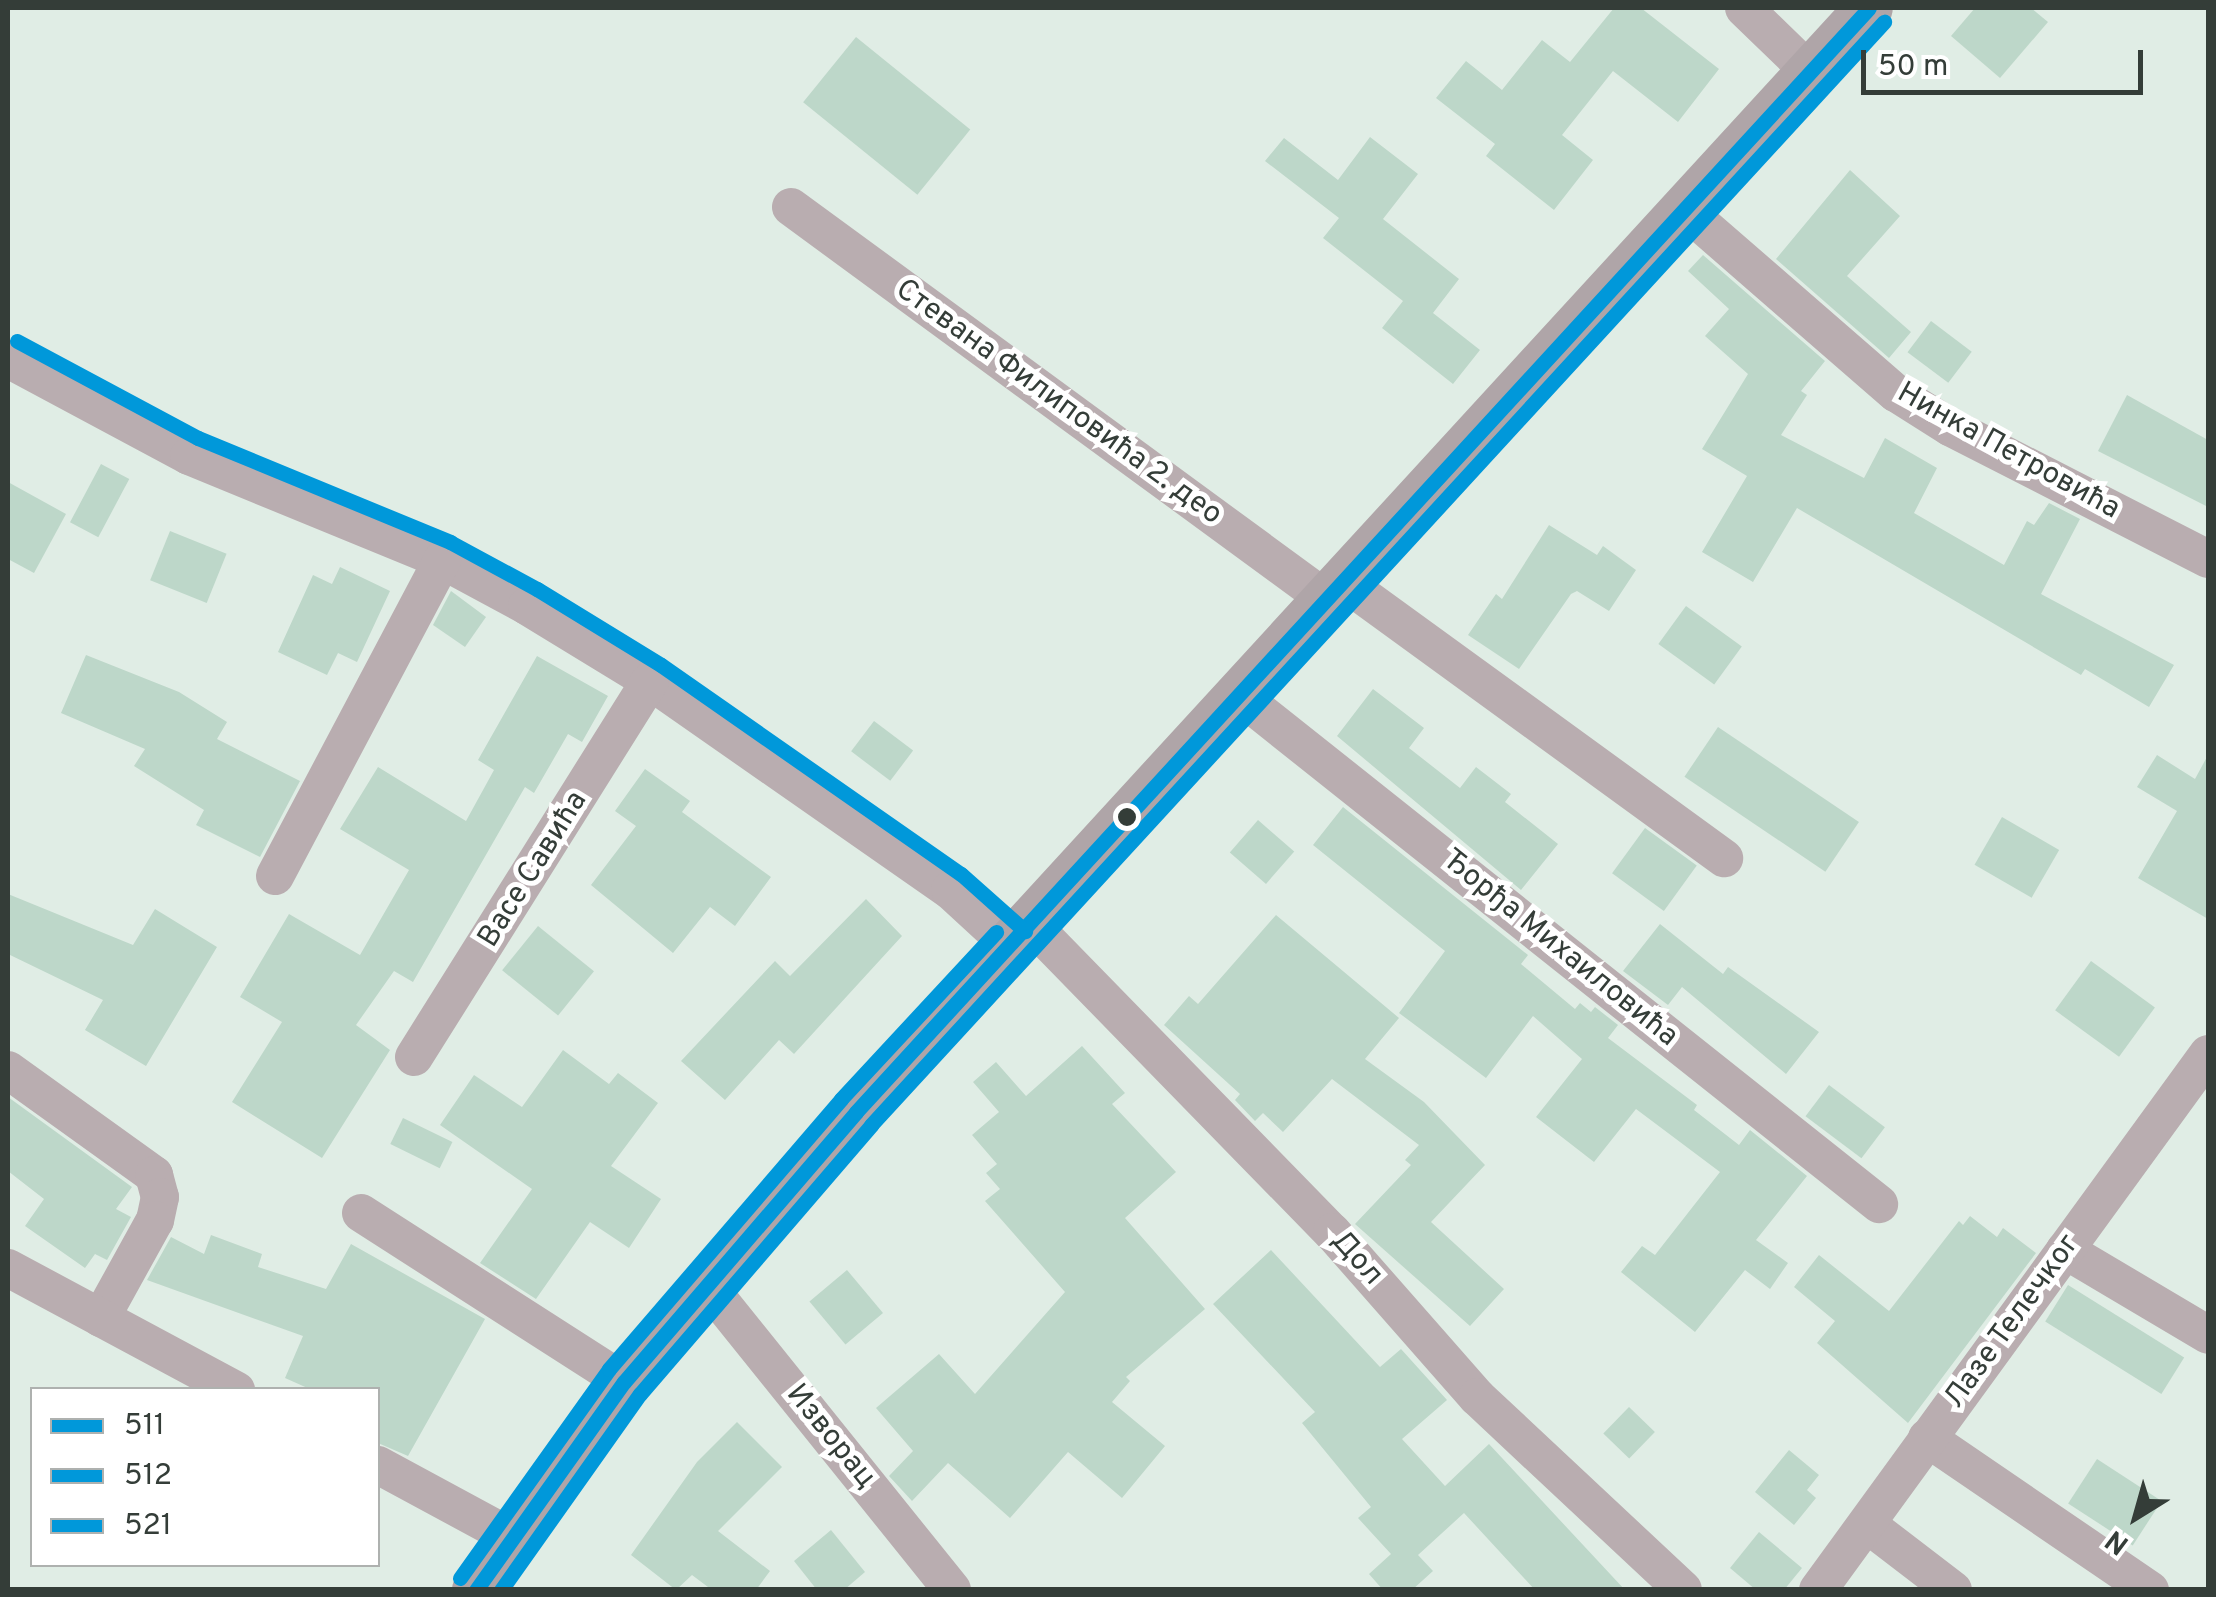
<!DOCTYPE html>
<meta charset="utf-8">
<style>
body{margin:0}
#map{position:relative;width:2216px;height:1597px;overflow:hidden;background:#e0ede5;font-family:Overpass,sans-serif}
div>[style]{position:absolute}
.building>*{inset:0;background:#bdd7c9;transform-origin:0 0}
.minor>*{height:38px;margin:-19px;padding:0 19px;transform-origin:19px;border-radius:19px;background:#b9adb0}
.major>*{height:48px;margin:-24px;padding:0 24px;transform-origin:24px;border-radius:24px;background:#afa5a8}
.bus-1>*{height:15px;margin:-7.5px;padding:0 7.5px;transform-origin:7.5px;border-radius:7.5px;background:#0098da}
.bus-2>*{height:15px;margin:-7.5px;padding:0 7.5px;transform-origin:7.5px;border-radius:7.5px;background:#0098da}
.bus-3>*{height:15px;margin:-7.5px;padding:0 7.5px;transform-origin:7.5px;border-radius:7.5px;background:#0098da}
.dots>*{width:28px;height:28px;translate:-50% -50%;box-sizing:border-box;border:5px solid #fff;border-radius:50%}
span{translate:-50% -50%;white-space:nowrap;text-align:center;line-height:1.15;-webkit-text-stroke:10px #fff;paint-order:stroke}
.street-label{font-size:30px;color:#343d38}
.frame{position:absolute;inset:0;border:10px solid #343d38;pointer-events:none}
.legend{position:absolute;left:30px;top:1387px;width:350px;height:180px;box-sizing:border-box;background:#fff;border:2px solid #aeb1af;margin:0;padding:12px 18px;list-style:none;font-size:30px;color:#343d38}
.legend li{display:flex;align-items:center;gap:20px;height:50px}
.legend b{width:50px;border:2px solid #aeb1af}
.north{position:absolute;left:2086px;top:1467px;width:100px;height:100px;-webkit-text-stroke:8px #fff;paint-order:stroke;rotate:217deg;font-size:28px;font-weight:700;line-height:40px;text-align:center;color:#343d38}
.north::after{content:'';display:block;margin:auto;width:35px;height:45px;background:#343d38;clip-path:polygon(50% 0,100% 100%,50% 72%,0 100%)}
.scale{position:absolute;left:1861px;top:50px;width:282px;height:45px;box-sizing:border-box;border:5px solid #343d38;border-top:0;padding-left:12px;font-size:30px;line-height:35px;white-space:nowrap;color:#343d38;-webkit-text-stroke:8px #fff;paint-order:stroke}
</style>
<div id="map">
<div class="building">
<div style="clip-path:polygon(1614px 8px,1641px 8px,1719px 69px,1678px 122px,1613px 71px,1562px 135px,1593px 160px,1554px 210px,1486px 156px,1495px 144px,1436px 98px,1466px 61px,1502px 90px,1542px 40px,1570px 62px)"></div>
<div style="clip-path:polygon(1975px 8px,2031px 8px,2048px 22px,2000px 78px,1951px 36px)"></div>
<div style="left:856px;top:37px;width:147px;height:84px;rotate:39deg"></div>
<div style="clip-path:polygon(1370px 137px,1418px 174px,1383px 219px,1459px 279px,1433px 313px,1480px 350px,1453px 384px,1382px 328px,1403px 301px,1323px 238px,1339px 218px,1265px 161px,1284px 138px,1338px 180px)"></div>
<div style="clip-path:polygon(1850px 170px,1900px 216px,1847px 276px,1911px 332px,1889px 358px,1776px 259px)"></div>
<div style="clip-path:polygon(1703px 255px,1825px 361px,1801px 391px,1807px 395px,1781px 435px,1864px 478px,1885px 438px,1937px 468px,1914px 513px,2004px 565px,2027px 521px,2034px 525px,2049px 503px,2080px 519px,2041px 594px,2174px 665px,2149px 707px,2085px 669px,2081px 675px,1797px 508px,1753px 582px,1702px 552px,1747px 476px,1702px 449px,1748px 374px,1705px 336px,1729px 309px,1688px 271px)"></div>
<div style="left:1931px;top:321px;width:51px;height:39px;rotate:37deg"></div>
<div style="clip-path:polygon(2127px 395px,2208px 440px,2208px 507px,2098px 451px)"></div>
<div style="left:101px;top:464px;width:32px;height:66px;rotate:28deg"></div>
<div style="clip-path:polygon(8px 482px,66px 514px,34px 573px,8px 559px)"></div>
<div style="clip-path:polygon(1549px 525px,1597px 555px,1603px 546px,1636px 570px,1609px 611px,1577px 591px,1571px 594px,1519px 669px,1468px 635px,1496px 594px,1502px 599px)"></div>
<div style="left:170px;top:531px;width:61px;height:53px;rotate:22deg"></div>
<div style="clip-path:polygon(340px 567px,390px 591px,357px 662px,338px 653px,327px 675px,278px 652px,313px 575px,332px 584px)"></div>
<div style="clip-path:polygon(451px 591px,486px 617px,465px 647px,433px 625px)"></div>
<div style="left:1686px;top:606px;width:69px;height:47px;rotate:36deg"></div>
<div style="clip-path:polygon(86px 655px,179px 692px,227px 722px,217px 739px,300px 781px,260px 857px,196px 825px,204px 810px,134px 766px,145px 749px,61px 713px)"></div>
<div style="clip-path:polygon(537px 656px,608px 696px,582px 742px,568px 734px,534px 793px,525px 787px,413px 982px,394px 971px,356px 1025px,390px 1050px,322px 1158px,232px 1102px,282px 1022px,240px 997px,289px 914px,360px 955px,409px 870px,340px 829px,378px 767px,466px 821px,494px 770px,478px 760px)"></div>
<div style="clip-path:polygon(1373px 689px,1424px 728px,1409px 748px,1460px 788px,1476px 767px,1511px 794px,1505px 802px,1558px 844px,1521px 890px,1337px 736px)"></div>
<div style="left:874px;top:721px;width:49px;height:38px;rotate:37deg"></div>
<div style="left:1718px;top:727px;width:170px;height:60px;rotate:34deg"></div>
<div style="clip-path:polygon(2157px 755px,2195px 779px,2208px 755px,2208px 919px,2138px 878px,2177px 811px,2137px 787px)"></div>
<div style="clip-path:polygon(645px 769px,690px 801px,682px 812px,771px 877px,735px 926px,710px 907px,673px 953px,591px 885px,636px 826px,615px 811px)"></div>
<div style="clip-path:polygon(1343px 807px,1528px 955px,1521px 964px,1575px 1009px,1580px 1003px,1591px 1012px,1595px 1007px,1618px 1025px,1608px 1038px,1697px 1105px,1694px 1110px,1739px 1145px,1750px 1130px,1807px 1176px,1756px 1240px,1788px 1263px,1770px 1289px,1745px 1270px,1695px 1332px,1621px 1272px,1642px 1246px,1655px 1255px,1720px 1172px,1636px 1109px,1594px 1162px,1536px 1117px,1582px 1059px,1533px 1016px,1486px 1078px,1399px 1013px,1445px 951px,1313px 845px)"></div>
<div style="left:2002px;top:817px;width:66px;height:55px;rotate:30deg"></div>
<div style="left:1258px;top:820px;width:48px;height:43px;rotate:41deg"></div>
<div style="left:1645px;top:828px;width:64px;height:56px;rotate:36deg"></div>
<div style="clip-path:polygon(8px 894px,133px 945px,155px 909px,217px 947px,146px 1066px,85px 1030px,103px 1000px,8px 954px)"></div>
<div style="clip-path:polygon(866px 899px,902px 936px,794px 1054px,779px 1040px,725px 1100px,681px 1061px,775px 961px,790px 976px)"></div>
<div style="clip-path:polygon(1276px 915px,1399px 1018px,1365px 1059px,1424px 1102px,1485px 1165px,1431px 1222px,1504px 1289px,1470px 1326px,1355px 1224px,1411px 1165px,1405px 1160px,1419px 1145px,1332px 1079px,1283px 1132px,1263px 1113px,1255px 1121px,1235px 1100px,1240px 1094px,1164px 1025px,1189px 996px,1198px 1004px)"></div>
<div style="clip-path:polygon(1660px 924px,1723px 974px,1728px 967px,1819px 1032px,1786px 1074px,1682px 987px,1668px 1005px,1623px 971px)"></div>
<div style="left:538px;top:926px;width:72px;height:57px;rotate:39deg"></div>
<div style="left:2091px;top:961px;width:79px;height:61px;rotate:36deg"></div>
<div style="clip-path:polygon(1082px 1046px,1125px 1093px,1112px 1104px,1176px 1172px,1125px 1218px,1205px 1309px,1126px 1377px,1130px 1381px,1112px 1402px,1165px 1446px,1122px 1498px,1068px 1452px,1010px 1518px,948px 1463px,912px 1501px,889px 1476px,913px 1451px,876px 1408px,939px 1354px,975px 1394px,1065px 1292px,985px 1201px,1000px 1189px,986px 1173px,997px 1164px,972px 1135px,999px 1112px,973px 1082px,996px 1062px,1026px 1096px)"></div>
<div style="clip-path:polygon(563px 1050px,609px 1084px,618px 1073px,658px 1103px,611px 1166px,661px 1199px,629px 1248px,590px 1222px,536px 1299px,480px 1263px,532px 1189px,440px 1125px,474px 1075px,522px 1107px)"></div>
<div style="left:1829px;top:1085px;width:70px;height:39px;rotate:37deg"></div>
<div style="clip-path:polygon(8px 1097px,132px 1187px,116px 1209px,131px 1217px,107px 1260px,95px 1254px,85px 1268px,25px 1226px,44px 1199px,8px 1171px)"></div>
<div style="left:403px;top:1118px;width:55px;height:29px;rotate:26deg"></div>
<div style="clip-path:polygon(1970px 1216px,1997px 1237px,2003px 1228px,2036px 1253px,1908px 1423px,1817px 1343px,1835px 1321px,1794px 1287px,1819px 1255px,1889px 1311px,1959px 1221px,1963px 1225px)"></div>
<div style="clip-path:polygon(211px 1235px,262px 1254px,258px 1267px,326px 1289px,351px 1244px,485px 1319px,408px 1456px,378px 1443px,378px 1390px,312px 1390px,285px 1378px,303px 1336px,147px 1280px,171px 1237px,204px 1254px)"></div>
<div style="clip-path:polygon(1271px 1250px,1380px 1367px,1401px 1349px,1447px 1400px,1402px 1439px,1445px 1486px,1489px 1444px,1625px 1590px,1535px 1590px,1464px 1513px,1418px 1555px,1433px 1571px,1412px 1590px,1383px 1590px,1369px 1574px,1391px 1554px,1358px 1518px,1371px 1507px,1302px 1423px,1315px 1412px,1213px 1304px)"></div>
<div style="left:847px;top:1270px;width:56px;height:49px;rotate:50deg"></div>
<div style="left:2068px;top:1285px;width:137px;height:43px;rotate:32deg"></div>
<div style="left:1629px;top:1407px;width:36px;height:37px;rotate:44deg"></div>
<div style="clip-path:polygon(737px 1422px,782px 1467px,718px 1531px,770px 1571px,756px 1590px,712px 1590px,692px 1575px,676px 1590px,631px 1555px,697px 1462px)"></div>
<div style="clip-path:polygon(1789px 1450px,1819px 1475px,1807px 1490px,1816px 1498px,1794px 1525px,1755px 1492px)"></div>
<div style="left:2097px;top:1459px;width:77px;height:53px;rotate:33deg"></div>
<div style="clip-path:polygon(831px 1530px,865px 1572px,844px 1590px,817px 1590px,794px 1561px)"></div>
<div style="clip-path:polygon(1759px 1532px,1802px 1568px,1784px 1590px,1756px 1590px,1730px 1568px)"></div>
</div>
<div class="minor">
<div style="left:1744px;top:8px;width:92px;rotate:44.1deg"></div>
<div style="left:791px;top:207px;width:663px;rotate:36.23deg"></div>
<div style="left:1684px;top:209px;width:281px;rotate:41deg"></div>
<div style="left:1896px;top:393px;width:64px;rotate:32.2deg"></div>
<div style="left:1950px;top:427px;width:290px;rotate:27.1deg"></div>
<div style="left:8px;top:359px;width:205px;rotate:28.2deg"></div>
<div style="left:189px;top:456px;width:274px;rotate:22.3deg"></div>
<div style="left:442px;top:560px;width:97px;rotate:28.4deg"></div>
<div style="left:527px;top:606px;width:144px;rotate:31.4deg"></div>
<div style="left:650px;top:681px;width:366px;rotate:34.9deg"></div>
<div style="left:950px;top:890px;width:83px;rotate:42.6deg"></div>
<div style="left:1344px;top:582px;width:470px;rotate:36deg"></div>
<div style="left:1239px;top:695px;width:818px;rotate:38.5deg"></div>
<div style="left:275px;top:876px;width:357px;rotate:-62.1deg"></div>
<div style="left:1031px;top:924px;width:431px;rotate:45.7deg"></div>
<div style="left:1332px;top:1232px;width:220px;rotate:48.7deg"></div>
<div style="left:1477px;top:1397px;width:282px;rotate:43.1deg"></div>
<div style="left:414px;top:1057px;width:444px;rotate:-57.9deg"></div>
<div style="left:8px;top:1070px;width:180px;rotate:35.7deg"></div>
<div style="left:154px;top:1175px;width:23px;rotate:75deg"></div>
<div style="left:160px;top:1197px;width:24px;rotate:102deg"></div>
<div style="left:155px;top:1220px;width:112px;rotate:118.9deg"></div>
<div style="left:361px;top:1213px;width:313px;rotate:32.7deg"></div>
<div style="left:2065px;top:1250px;width:166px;rotate:30.7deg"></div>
<div style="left:8px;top:1268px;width:259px;rotate:28.2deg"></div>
<div style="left:707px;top:1285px;width:391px;rotate:51.2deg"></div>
<div style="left:1927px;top:1438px;width:270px;rotate:34.3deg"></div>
<div style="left:378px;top:1465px;width:153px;rotate:28.4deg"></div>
<div style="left:1868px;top:1525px;width:107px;rotate:37.4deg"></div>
<div style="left:1818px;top:1590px;width:663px;rotate:-53.96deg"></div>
</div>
<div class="major">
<div style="left:476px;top:1590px;width:255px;rotate:-54.6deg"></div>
<div style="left:624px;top:1382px;width:356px;rotate:-49.3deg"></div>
<div style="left:856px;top:1112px;width:1498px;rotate:-47.46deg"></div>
</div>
<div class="bus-1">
<div style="left:476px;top:1590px;width:255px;rotate:-54.6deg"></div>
<div style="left:624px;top:1382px;width:356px;rotate:-49.3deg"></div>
<div style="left:856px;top:1112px;width:1498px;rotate:-47.46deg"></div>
</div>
<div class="bus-2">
<div style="left:501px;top:1590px;width:240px;rotate:-54.7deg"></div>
<div style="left:640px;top:1394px;width:355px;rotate:-49.3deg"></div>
<div style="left:871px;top:1125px;width:1498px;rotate:-47.44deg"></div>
</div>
<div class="bus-3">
<div style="left:17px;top:341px;width:205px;rotate:28.2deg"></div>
<div style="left:198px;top:438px;width:273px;rotate:22.4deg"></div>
<div style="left:450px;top:542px;width:99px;rotate:28.4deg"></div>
<div style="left:537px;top:589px;width:145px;rotate:31.5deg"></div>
<div style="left:661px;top:665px;width:366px;rotate:34.9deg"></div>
<div style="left:961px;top:874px;width:86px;rotate:41.7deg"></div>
<div style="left:460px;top:1578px;width:257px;rotate:-54.5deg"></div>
<div style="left:609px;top:1369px;width:356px;rotate:-49.3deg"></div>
<div style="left:841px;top:1099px;width:228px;rotate:-47.1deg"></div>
</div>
<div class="dots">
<div style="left:1127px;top:817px;background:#343d38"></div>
</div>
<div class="street-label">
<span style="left:1058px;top:403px;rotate:36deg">Стевана Филиповића 2. део</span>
<span style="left:2008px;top:452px;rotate:29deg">Нинка Петровића</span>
<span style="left:534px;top:870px;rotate:-58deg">Васе Савића</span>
<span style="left:1559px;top:949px;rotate:39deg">Ђорђа Михаиловића</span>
<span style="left:1356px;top:1259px;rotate:48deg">Дол</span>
<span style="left:2013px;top:1322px;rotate:-54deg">Лазе Телечког</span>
<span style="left:830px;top:1437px;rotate:51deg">Изворац</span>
</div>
<div class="frame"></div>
<ul class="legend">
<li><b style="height:12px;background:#0098da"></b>511</li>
<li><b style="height:12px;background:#0098da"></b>512</li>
<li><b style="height:12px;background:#0098da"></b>521</li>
</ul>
<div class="north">N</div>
<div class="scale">50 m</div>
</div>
